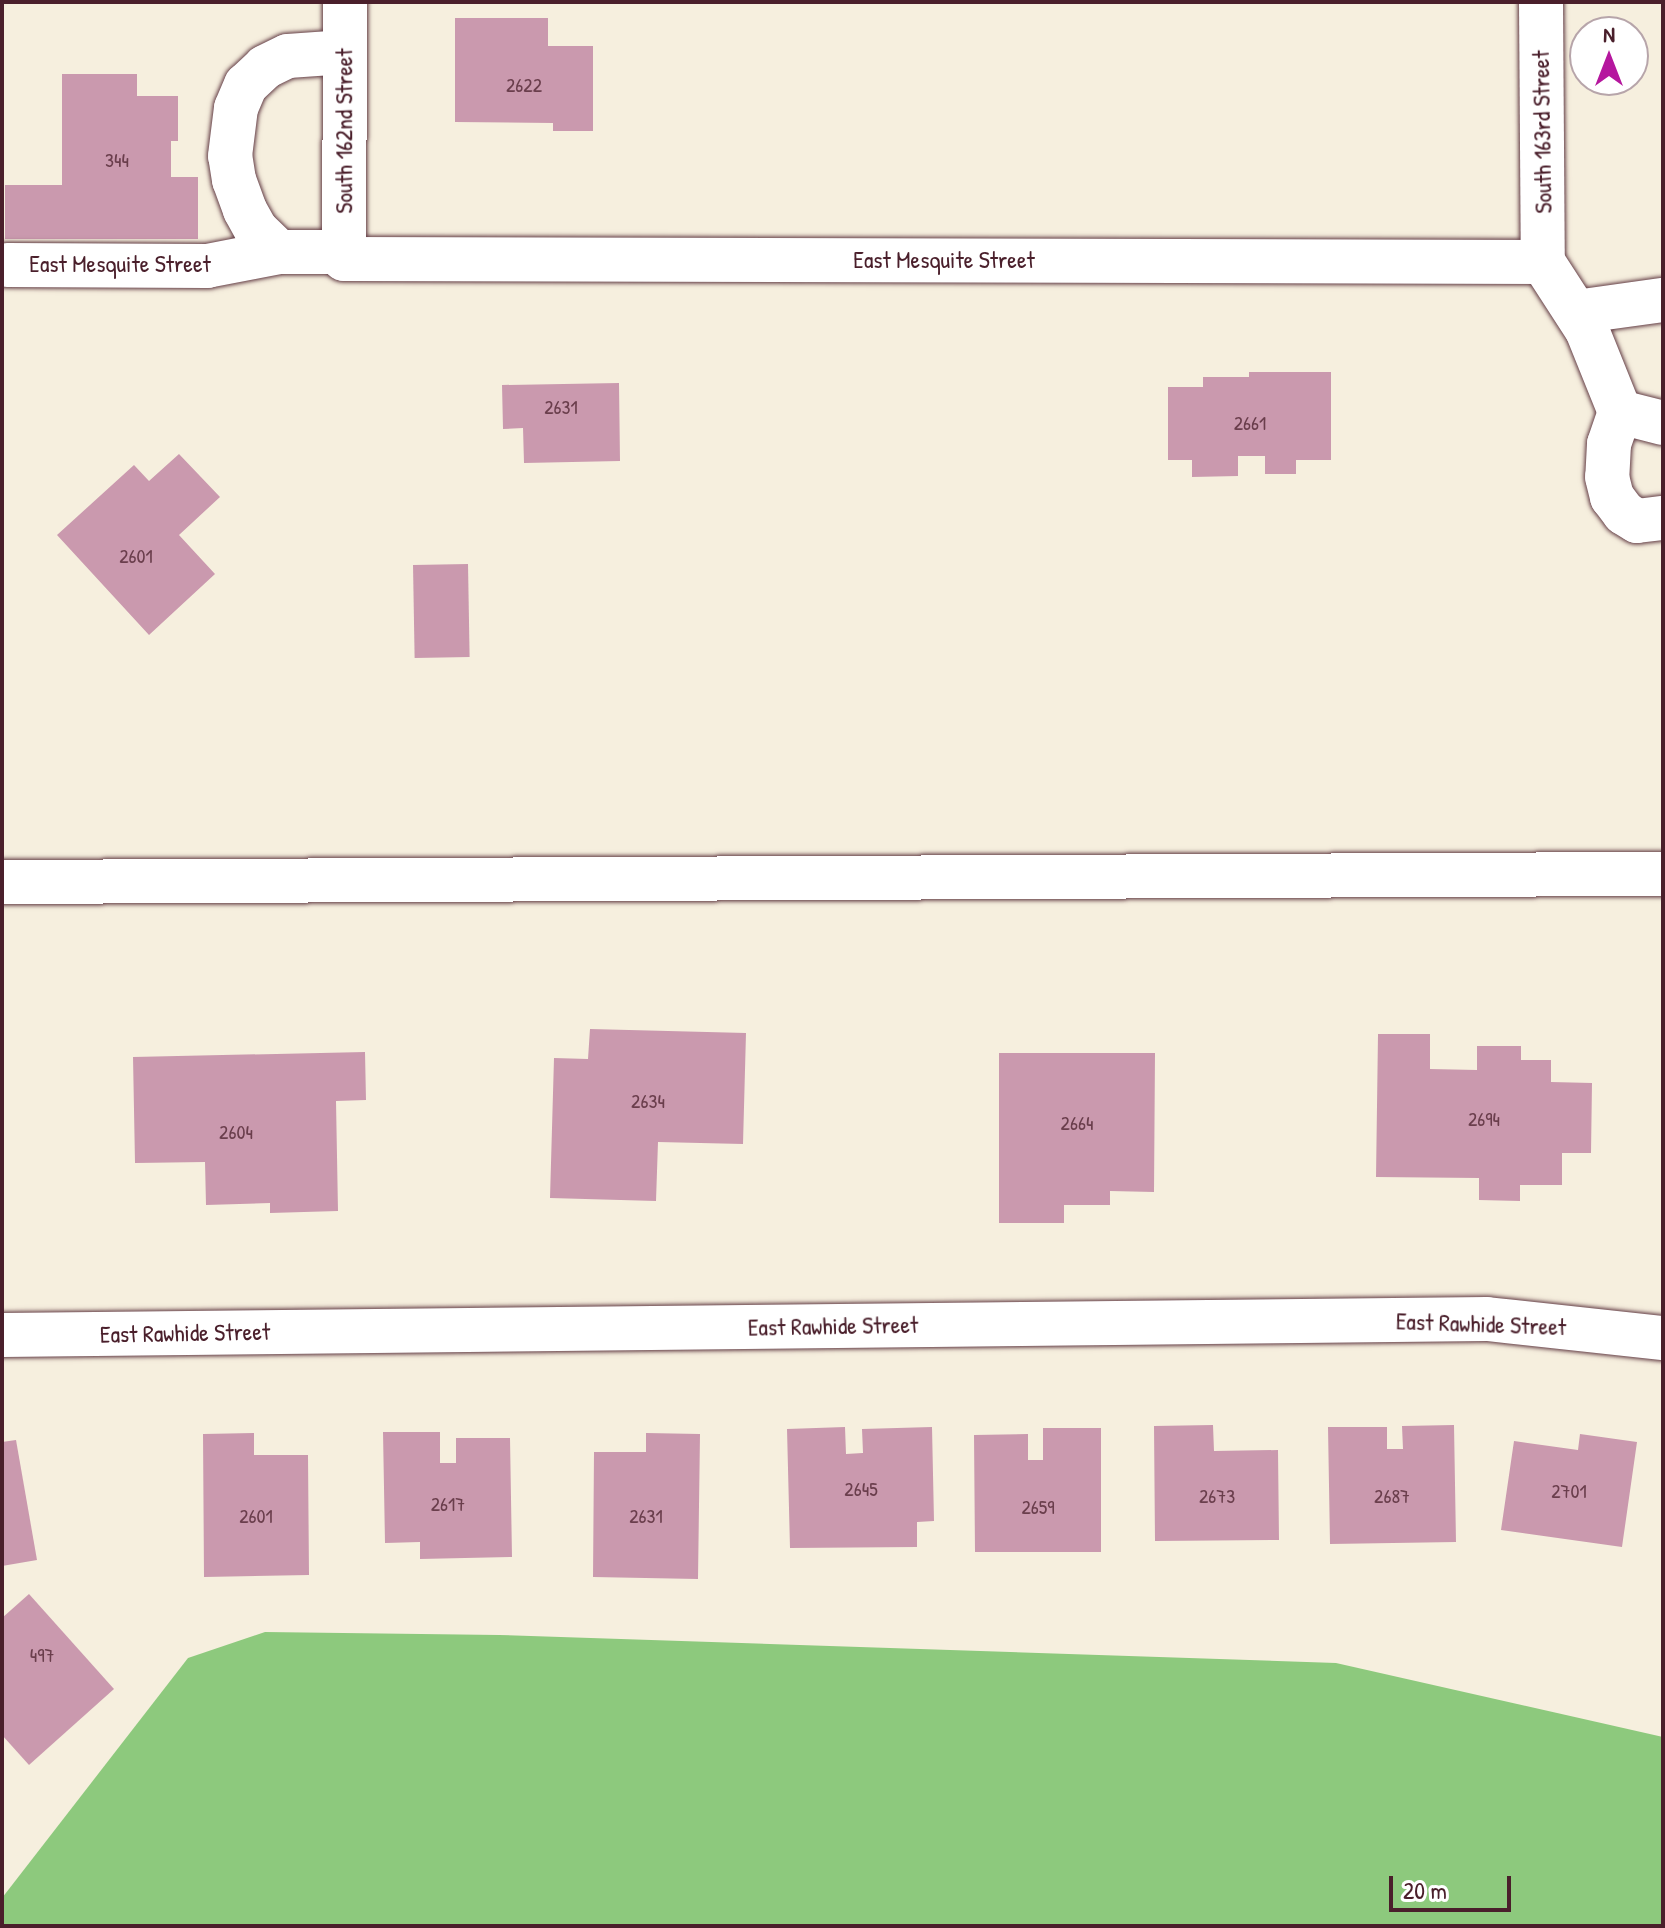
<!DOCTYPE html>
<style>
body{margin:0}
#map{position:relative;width:1665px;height:1928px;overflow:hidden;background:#f6efde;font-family:"Patrick Hand",sans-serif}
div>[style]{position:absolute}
.green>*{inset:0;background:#8dc97d}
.building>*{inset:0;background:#ca99ae;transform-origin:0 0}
.roads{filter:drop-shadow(0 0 2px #643e46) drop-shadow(0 0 2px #643e46)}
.minor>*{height:44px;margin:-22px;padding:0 22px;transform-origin:22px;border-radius:22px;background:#fff}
span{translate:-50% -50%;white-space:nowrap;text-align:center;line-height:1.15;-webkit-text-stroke:6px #fff;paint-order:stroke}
.number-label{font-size:20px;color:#6a3e4c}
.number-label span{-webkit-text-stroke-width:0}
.street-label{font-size:24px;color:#4a1f2b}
.frame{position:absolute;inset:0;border:4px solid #4a1f2b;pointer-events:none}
.north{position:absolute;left:1569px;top:16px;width:80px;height:80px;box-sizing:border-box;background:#fff;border:2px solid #b7a5aa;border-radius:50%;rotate:0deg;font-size:22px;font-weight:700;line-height:32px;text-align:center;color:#4a1f2b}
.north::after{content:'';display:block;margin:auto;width:28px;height:36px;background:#b5179e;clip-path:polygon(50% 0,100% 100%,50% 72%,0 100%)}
.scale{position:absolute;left:1389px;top:1876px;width:122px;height:36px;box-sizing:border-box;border:4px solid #4a1f2b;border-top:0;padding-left:10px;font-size:24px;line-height:28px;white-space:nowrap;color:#4a1f2b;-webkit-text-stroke:6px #fff;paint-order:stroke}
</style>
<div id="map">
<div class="green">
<div style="clip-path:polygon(265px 1632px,499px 1635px,1336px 1663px,1663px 1737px,1663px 1926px,2px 1926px,2px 1898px,188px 1658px)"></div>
</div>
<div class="building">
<div style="clip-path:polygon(455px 18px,548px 18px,548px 46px,593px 46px,593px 131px,553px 131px,553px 123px,455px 122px)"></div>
<div style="clip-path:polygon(62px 74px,137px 74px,137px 96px,178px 96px,178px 141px,171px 141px,171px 177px,198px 177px,198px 239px,5px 239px,5px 185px,62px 185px)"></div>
<div style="clip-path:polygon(1249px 372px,1331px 372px,1331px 460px,1296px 460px,1296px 474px,1265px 474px,1265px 456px,1238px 456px,1238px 476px,1192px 477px,1192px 460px,1168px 460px,1168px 387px,1203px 387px,1203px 377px,1249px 377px)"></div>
<div style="clip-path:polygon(619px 383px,620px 461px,524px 463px,523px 428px,503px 429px,502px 385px)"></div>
<div style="clip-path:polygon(179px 454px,220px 497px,179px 535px,215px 574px,149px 635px,57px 535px,134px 465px,149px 481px)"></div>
<div style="left:468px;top:564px;width:93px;height:55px;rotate:89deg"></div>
<div style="clip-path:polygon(590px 1029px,746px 1033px,743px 1144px,658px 1142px,656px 1201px,550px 1198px,554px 1058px,588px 1059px)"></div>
<div style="clip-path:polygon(1378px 1034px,1430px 1034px,1430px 1069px,1477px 1070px,1477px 1046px,1521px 1046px,1521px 1060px,1551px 1060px,1551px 1082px,1592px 1083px,1591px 1153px,1562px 1153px,1562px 1185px,1520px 1185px,1520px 1201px,1479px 1200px,1479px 1178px,1376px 1177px)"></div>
<div style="clip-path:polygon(365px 1052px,366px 1100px,336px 1101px,338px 1211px,270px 1213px,270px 1203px,206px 1205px,205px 1162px,135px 1163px,133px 1057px)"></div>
<div style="clip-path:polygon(999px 1053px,1155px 1053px,1154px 1192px,1110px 1191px,1110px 1205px,1064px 1205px,1064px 1223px,999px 1223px)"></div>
<div style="clip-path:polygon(1213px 1425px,1214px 1451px,1278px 1450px,1279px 1540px,1155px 1541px,1154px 1426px)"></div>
<div style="clip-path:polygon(1454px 1425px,1456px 1542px,1330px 1544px,1328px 1427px,1387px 1427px,1387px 1449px,1403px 1449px,1402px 1426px)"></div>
<div style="clip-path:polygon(845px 1427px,846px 1454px,863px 1453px,862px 1429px,932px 1427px,934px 1521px,917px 1522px,917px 1547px,790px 1548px,787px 1429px)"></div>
<div style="clip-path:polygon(1043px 1428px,1101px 1428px,1101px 1552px,975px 1552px,974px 1435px,1028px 1434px,1028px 1460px,1043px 1460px)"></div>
<div style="clip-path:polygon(383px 1432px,440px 1432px,440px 1463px,456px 1463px,456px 1438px,510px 1438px,512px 1557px,420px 1559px,420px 1542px,385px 1543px)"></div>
<div style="clip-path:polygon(254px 1433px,254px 1455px,308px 1455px,309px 1575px,204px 1577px,203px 1434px)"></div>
<div style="clip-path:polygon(646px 1433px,700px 1434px,698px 1579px,593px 1577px,594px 1452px,646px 1452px)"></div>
<div style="clip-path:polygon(1580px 1434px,1637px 1442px,1622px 1547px,1501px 1530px,1514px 1441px,1578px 1450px)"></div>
<div style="clip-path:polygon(16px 1440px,37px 1560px,2px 1566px,2px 1442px)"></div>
<div style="clip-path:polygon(29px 1594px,114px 1689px,29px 1765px,2px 1735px,2px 1618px)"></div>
</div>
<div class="roads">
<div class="minor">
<div style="left:345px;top:2px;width:257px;rotate:90.2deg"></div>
<div style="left:344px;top:259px;width:1199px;rotate:0.14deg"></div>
<div style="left:1541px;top:2px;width:260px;rotate:89.6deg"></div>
<div style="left:344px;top:252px;width:65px;rotate:180deg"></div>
<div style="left:279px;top:252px;width:32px;rotate:-136deg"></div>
<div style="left:256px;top:230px;width:23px;rotate:-119deg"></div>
<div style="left:245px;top:210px;width:32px;rotate:-110deg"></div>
<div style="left:234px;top:180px;width:24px;rotate:-99deg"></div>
<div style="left:230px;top:156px;width:48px;rotate:-82.9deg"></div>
<div style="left:236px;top:108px;width:25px;rotate:-67deg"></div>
<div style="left:246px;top:85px;width:26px;rotate:-43deg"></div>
<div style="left:265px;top:67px;width:25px;rotate:-26deg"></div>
<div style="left:288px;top:56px;width:57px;rotate:-4deg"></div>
<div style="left:1543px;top:262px;width:81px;rotate:57.1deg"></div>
<div style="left:1587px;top:330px;width:88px;rotate:68.1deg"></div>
<div style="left:1620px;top:412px;width:34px;rotate:109deg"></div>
<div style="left:1609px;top:444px;width:33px;rotate:93deg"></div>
<div style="left:1607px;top:477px;width:21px;rotate:76deg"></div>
<div style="left:1612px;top:497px;width:20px;rotate:53deg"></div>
<div style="left:1624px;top:513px;width:15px;rotate:32deg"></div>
<div style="left:1637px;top:521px;width:26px;rotate:-7deg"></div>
<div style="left:7px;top:265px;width:200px;rotate:0.3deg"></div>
<div style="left:207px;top:266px;width:73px;rotate:-11deg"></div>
<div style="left:1576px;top:312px;width:88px;rotate:-7.9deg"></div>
<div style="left:1620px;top:412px;width:44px;rotate:14.3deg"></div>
<div style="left:2px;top:882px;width:1661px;rotate:-0.28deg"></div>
<div style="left:2px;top:1335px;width:1485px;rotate:-0.62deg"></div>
<div style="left:1487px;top:1319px;width:177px;rotate:6.2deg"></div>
</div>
</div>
<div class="number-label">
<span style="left:524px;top:84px">2622</span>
<span style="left:117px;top:159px">344</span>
<span style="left:561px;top:406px">2631</span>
<span style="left:1250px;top:422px">2661</span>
<span style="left:136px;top:555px">2601</span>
<span style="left:648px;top:1100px">2634</span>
<span style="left:1484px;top:1118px">2694</span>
<span style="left:1077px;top:1122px">2664</span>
<span style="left:236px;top:1131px">2604</span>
<span style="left:861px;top:1488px">2645</span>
<span style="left:1569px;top:1490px">2701</span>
<span style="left:1217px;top:1495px">2673</span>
<span style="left:1392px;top:1495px">2687</span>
<span style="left:448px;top:1503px">2617</span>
<span style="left:1038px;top:1506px">2659</span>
<span style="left:256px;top:1515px">2601</span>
<span style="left:646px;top:1515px">2631</span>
<span style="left:42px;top:1654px">497</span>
</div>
<div class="street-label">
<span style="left:344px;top:131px;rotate:-90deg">South 162nd Street</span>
<span style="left:1542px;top:132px;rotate:-91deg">South 163rd Street</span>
<span style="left:944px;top:260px">East Mesquite Street</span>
<span style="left:120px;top:264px">East Mesquite Street</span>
<span style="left:1481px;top:1324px;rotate:2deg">East Rawhide Street</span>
<span style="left:833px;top:1326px;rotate:-1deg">East Rawhide Street</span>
<span style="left:185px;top:1333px;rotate:-1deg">East Rawhide Street</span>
</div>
<div class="frame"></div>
<div class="north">N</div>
<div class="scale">20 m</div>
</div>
